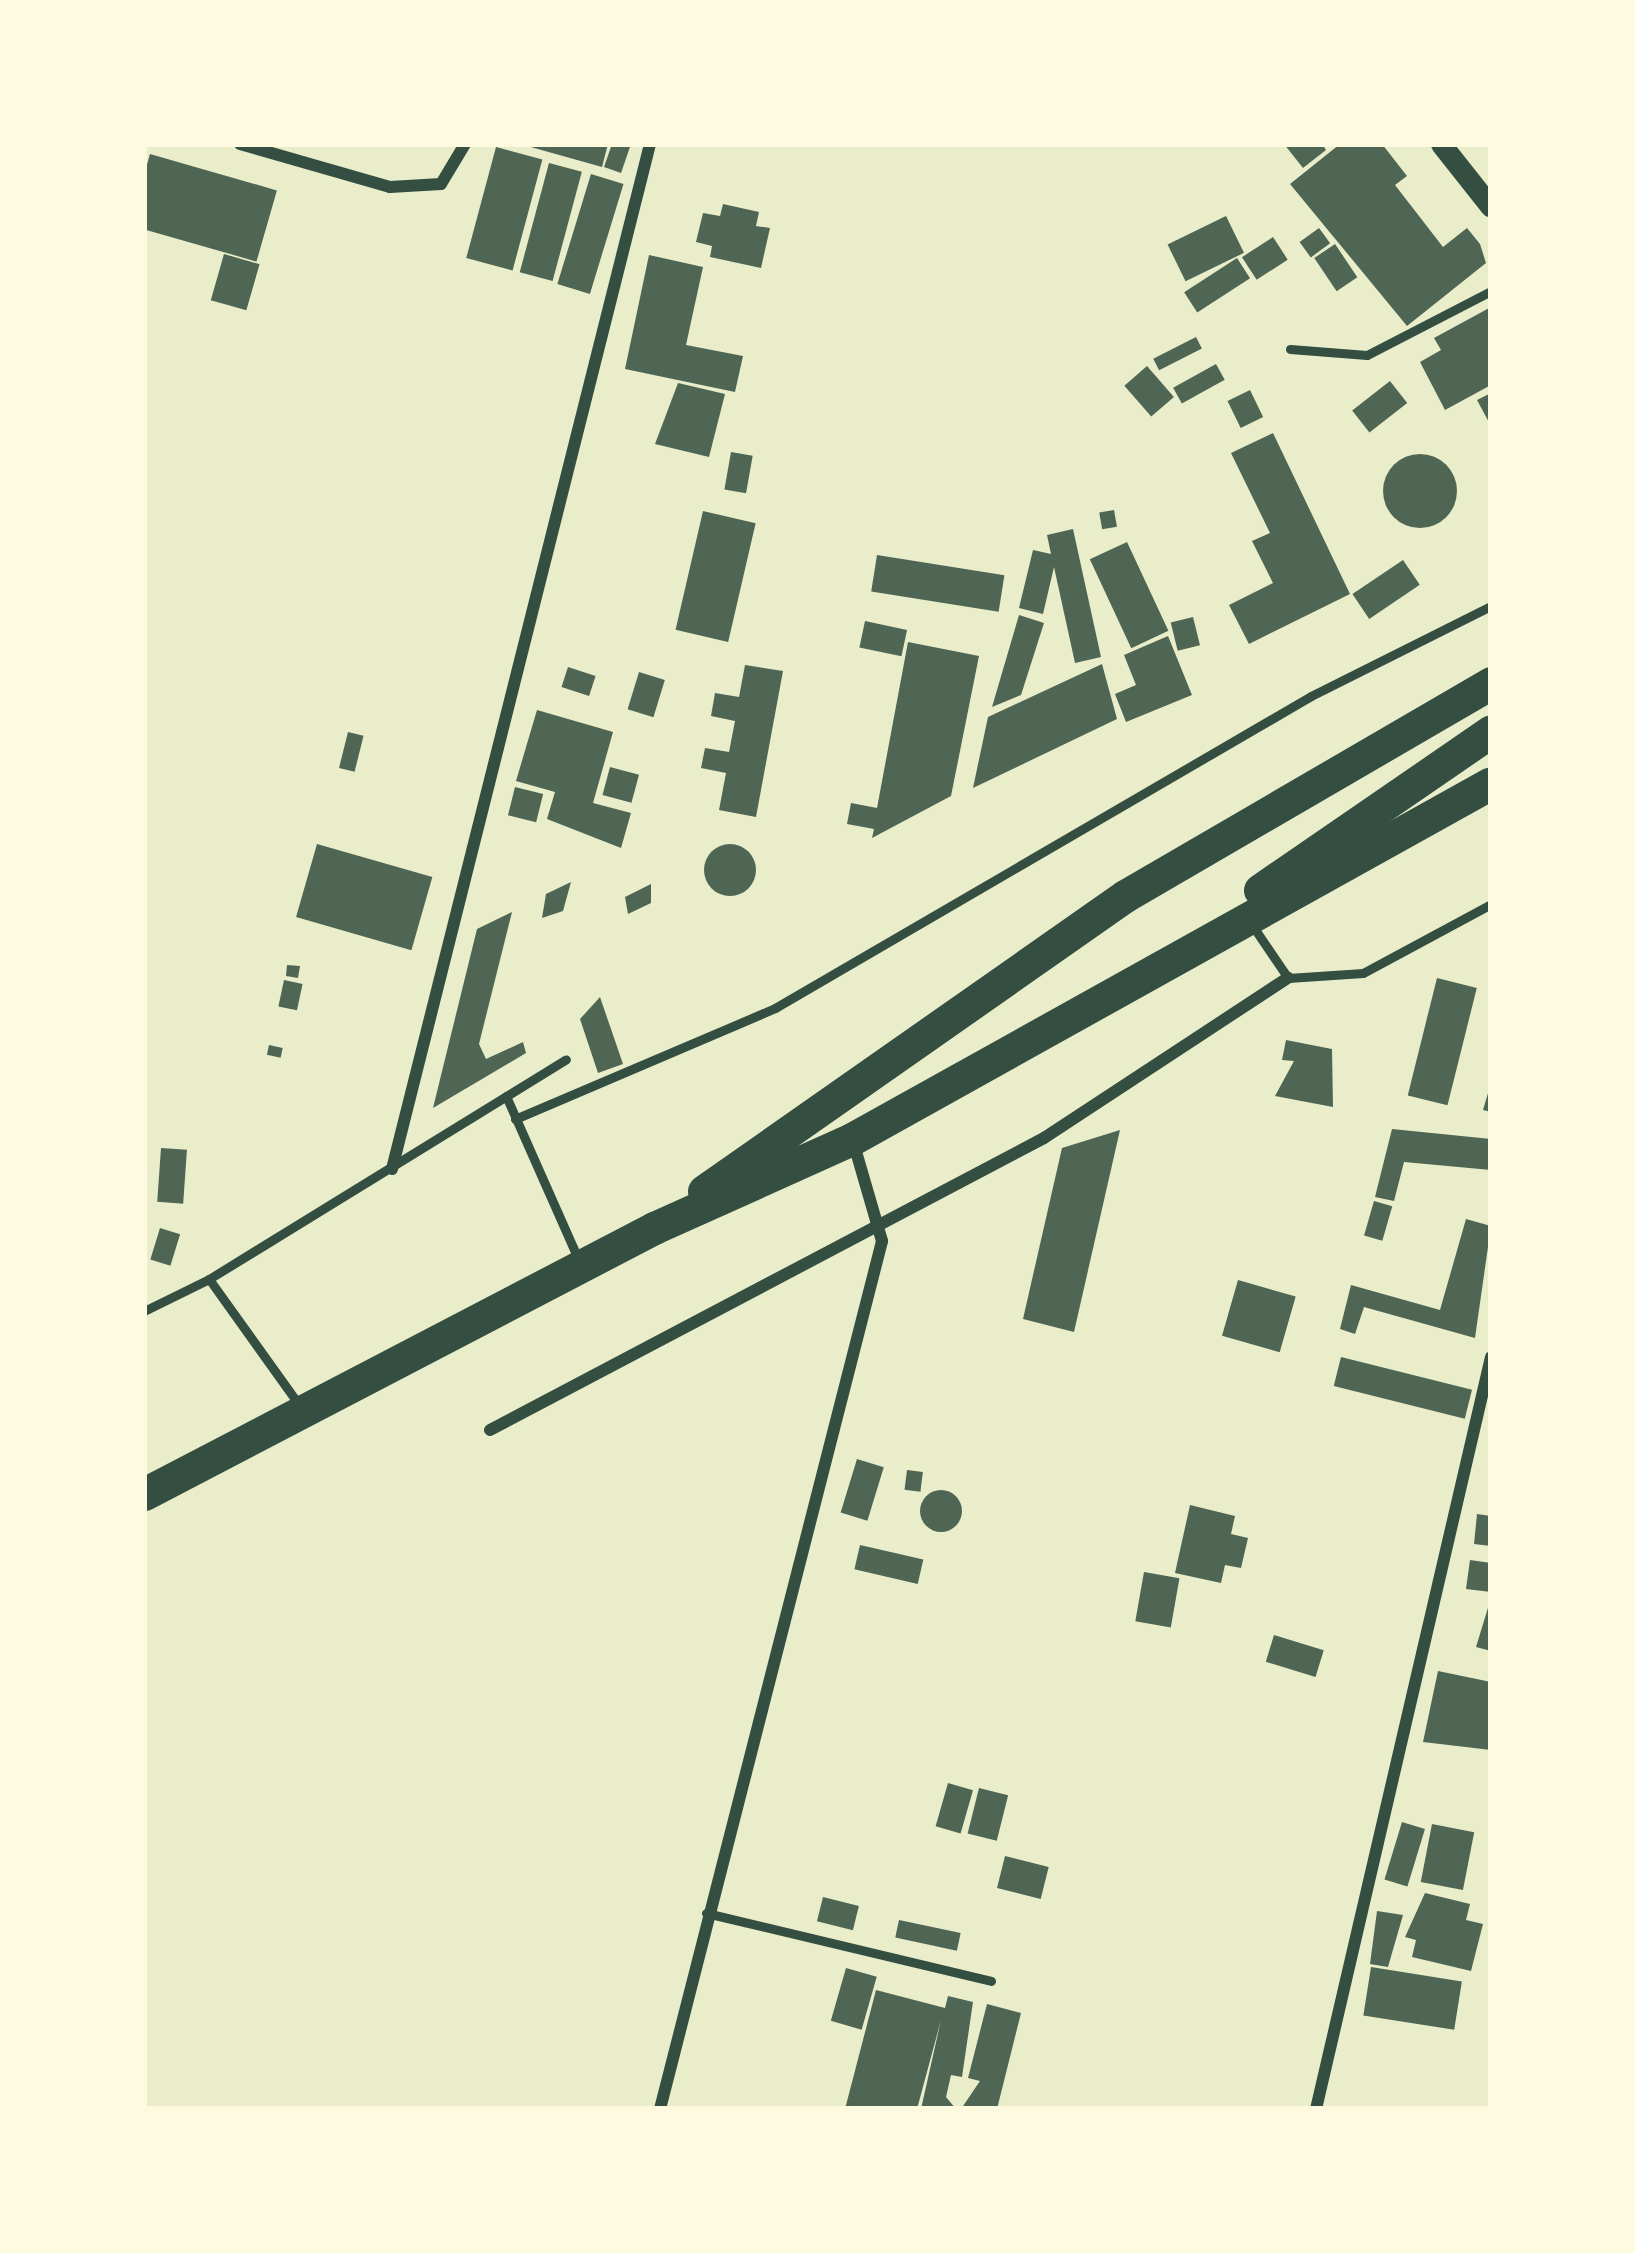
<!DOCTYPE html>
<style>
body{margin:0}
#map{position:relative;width:1635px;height:2253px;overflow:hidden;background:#e9edc9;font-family:Commissioner,sans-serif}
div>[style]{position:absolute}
.building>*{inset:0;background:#4f6655;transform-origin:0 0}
.round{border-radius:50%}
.service>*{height:9px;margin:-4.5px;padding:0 4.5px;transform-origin:4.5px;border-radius:4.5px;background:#344e41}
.minor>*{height:12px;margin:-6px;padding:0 6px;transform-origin:6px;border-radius:6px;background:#344e41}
.tertiary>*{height:21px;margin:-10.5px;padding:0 10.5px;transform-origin:10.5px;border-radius:10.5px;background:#344e41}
.trunk>*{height:33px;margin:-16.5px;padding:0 16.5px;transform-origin:16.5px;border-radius:16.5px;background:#344e41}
span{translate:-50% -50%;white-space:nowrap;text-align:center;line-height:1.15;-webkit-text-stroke:10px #fefae0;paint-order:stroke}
.frame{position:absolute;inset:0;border:147px solid #fefae0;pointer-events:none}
</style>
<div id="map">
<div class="building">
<div style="clip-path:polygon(520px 144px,608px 144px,602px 167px)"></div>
<div style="clip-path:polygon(612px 144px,631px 144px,621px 173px,604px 167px)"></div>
<div style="clip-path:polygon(1284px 144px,1322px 144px,1326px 150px,1303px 168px)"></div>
<div style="clip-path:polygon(1340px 144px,1382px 144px,1407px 176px,1395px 185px,1443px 247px,1467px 228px,1480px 244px,1486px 263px,1407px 326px,1290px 184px)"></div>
<div style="left:496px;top:147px;width:48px;height:115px;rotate:15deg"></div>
<div style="left:150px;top:154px;width:132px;height:74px;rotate:16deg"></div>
<div style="left:549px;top:163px;width:34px;height:113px;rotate:15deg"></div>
<div style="left:591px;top:174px;width:34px;height:115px;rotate:17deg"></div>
<div style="clip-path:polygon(723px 204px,759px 212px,756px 226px,770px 228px,761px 268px,710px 257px,712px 246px,696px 242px,703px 213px,720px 216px)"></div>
<div style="left:1226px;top:216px;width:41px;height:65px;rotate:64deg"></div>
<div style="left:1319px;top:228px;width:19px;height:24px;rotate:54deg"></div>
<div style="left:1273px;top:237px;width:27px;height:37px;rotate:57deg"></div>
<div style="left:1335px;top:244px;width:40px;height:25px;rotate:56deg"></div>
<div style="left:224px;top:254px;width:37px;height:48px;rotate:16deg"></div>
<div style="clip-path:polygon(649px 255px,703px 267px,686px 345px,743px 356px,735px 392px,625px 369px)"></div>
<div style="left:1237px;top:258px;width:24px;height:63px;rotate:57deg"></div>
<div style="clip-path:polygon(1491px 307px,1491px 385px,1445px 410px,1420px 362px,1441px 350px,1434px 338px)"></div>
<div style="left:1196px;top:337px;width:13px;height:48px;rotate:63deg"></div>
<div style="left:1216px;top:364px;width:18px;height:49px;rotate:61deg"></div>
<div style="left:1147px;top:366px;width:41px;height:30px;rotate:49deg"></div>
<div style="left:1390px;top:381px;width:28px;height:48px;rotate:52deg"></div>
<div style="clip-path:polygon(678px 383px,725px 394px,709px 457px,655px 444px)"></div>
<div style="left:1250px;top:390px;width:30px;height:25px;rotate:64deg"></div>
<div style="clip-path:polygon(1491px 393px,1491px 426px,1477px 400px)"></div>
<div style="clip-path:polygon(1273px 433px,1350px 594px,1249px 644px,1229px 605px,1273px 583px,1252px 541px,1270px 533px,1231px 453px)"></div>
<div style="left:731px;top:452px;width:22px;height:38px;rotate:10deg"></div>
<div class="round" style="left:1383px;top:454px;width:74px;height:74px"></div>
<div style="left:1114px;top:510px;width:17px;height:15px;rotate:80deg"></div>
<div style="left:703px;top:511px;width:54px;height:122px;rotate:13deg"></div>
<div style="clip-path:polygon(1073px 529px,1101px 657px,1075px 663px,1054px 567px,1043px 614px,1019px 608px,1033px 550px,1051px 554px,1047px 535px)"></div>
<div style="left:1127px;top:542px;width:98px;height:41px;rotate:65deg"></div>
<div style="left:877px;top:555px;width:129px;height:37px;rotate:9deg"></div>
<div style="left:1403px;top:560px;width:30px;height:61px;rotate:56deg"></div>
<div style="clip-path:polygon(1019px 615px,1044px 623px,1021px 695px,992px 707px)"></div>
<div style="left:1193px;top:617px;width:29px;height:23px;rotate:76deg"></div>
<div style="left:865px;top:621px;width:43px;height:27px;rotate:12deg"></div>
<div style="clip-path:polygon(1168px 636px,1192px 695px,1126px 722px,1115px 694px,1136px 685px,1124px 655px)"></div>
<div style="clip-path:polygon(908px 642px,979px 656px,951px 796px,872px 838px,874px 829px,847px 824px,851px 803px,877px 808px)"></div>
<div style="clip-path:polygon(1102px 664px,1117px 719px,973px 788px,988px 717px)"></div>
<div style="clip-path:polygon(745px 665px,783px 671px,756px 817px,719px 810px,726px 773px,701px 768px,705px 748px,729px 752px,735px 721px,711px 716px,715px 693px,739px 697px)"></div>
<div style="left:568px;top:667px;width:29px;height:21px;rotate:18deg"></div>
<div style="left:639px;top:672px;width:27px;height:39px;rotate:17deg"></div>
<div style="clip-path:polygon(537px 710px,613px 732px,593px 803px,631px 813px,621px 848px,547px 819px,555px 792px,516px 781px)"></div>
<div style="left:348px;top:732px;width:16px;height:37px;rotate:14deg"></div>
<div style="left:610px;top:767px;width:30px;height:29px;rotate:15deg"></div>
<div style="left:515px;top:787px;width:29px;height:29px;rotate:14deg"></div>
<div style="left:317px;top:844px;width:120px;height:76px;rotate:16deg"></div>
<div class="round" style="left:704px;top:844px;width:52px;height:52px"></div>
<div style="clip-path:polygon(571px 882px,563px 911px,542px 918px,546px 894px)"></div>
<div style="clip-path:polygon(651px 884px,651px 903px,628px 914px,625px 897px)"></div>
<div style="clip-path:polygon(512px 912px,479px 1044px,486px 1059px,523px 1042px,526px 1053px,433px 1108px,477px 929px)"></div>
<div style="clip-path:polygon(287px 965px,300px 966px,298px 978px,286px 976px)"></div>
<div style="left:1437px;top:978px;width:41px;height:121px;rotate:14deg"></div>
<div style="left:284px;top:980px;width:19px;height:27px;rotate:12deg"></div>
<div style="clip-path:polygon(600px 997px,623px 1064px,598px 1073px,580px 1019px)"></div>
<div style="clip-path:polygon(1286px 1040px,1332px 1049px,1333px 1107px,1275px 1096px,1294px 1061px,1282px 1060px)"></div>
<div style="left:269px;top:1045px;width:14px;height:10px;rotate:12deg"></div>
<div style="clip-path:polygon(1491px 1083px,1491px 1112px,1483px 1110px)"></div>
<div style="clip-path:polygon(1392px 1129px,1491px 1139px,1491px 1170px,1404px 1162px,1394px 1201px,1375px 1197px)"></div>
<div style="clip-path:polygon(1120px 1130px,1074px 1332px,1023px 1319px,1062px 1148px)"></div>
<div style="left:161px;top:1148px;width:26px;height:54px;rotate:4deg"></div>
<div style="left:1374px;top:1201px;width:19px;height:36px;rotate:16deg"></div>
<div style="clip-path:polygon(1466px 1219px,1491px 1226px,1475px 1338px,1364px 1307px,1355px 1334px,1340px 1329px,1351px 1285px,1440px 1310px)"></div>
<div style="left:160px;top:1228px;width:21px;height:33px;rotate:17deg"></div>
<div style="left:1238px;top:1280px;width:60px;height:58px;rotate:16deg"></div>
<div style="left:1341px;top:1357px;width:135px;height:30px;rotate:14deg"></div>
<div style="left:857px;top:1459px;width:28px;height:56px;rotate:17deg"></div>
<div style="left:907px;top:1470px;width:16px;height:20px;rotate:7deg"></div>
<div class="round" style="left:920px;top:1490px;width:42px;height:42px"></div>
<div style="clip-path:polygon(1190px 1505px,1235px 1516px,1231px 1534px,1248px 1538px,1241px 1568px,1225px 1565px,1221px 1583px,1175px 1573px)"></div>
<div style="clip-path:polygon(1477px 1514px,1491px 1516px,1491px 1546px,1474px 1544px)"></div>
<div style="left:860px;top:1545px;width:65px;height:25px;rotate:13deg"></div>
<div style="clip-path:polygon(1470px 1560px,1491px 1563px,1491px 1592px,1466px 1589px)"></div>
<div style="left:1144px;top:1572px;width:36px;height:50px;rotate:10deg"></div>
<div style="clip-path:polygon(1491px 1598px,1491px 1651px,1476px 1647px)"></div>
<div style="left:1274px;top:1635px;width:52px;height:28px;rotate:17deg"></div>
<div style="clip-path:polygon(1438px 1671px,1491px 1682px,1491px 1750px,1423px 1742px)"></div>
<div style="left:948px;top:1783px;width:26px;height:45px;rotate:16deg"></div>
<div style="left:979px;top:1788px;width:30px;height:47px;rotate:14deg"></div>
<div style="left:1402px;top:1822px;width:24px;height:60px;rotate:17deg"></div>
<div style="left:1432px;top:1824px;width:43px;height:59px;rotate:11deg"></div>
<div style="left:1005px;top:1856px;width:45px;height:33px;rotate:14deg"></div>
<div style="clip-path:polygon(1425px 1893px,1470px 1904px,1466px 1920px,1483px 1924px,1471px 1971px,1412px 1957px,1416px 1940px,1405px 1937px)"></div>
<div style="left:823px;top:1897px;width:37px;height:25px;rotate:14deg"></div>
<div style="clip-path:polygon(1377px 1911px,1403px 1915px,1388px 1967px,1370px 1964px)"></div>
<div style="left:899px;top:1920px;width:63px;height:18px;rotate:12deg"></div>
<div style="left:1371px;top:1967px;width:92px;height:49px;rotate:9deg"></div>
<div style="left:846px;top:1968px;width:32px;height:55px;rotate:16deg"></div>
<div style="clip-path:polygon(876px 1990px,945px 2008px,948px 1996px,973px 2002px,962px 2077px,951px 2075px,946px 2097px,956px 2109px,921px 2109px,941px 2020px,917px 2109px,845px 2109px)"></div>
<div style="clip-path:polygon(987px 2004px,1021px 2013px,997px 2109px,961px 2109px,980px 2081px,968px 2078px)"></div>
</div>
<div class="service">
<div style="left:1290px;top:349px;width:77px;rotate:4.5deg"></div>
<div style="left:1367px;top:355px;width:140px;rotate:-27.3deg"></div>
<div style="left:1250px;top:922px;width:68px;rotate:55.8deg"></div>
<div style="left:1288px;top:978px;width:75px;rotate:-3.8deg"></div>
<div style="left:1363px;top:973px;width:145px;rotate:-28.3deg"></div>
<div style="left:506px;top:1096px;width:180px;rotate:66.1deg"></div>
<div style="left:515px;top:1119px;width:283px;rotate:-23.1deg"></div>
<div style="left:775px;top:1008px;width:620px;rotate:-30.2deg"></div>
<div style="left:1311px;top:696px;width:201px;rotate:-26.6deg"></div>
<div style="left:209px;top:1279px;width:419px;rotate:-31.6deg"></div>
<div style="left:144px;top:1311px;width:72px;rotate:-26.2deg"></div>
<div style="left:209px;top:1279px;width:156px;rotate:54.4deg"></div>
<div style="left:706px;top:1913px;width:293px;rotate:13.4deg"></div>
</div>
<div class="minor">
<div style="left:240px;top:144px;width:156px;rotate:16deg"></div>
<div style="left:390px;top:187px;width:51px;rotate:-3.4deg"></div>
<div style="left:441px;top:184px;width:47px;rotate:-59deg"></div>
<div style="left:392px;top:1169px;width:1057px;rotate:-75.87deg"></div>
<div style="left:490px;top:1430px;width:626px;rotate:-27.79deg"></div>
<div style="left:1044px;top:1138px;width:292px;rotate:-33.3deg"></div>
<div style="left:660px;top:2109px;width:896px;rotate:-75.65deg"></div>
<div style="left:882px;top:1241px;width:104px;rotate:-106.2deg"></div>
<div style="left:1316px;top:2109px;width:772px;rotate:-76.9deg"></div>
</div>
<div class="tertiary">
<div style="left:1441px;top:144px;width:80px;rotate:51.6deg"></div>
</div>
<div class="trunk">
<div style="left:1260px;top:890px;width:280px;rotate:-34.5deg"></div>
<div style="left:704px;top:1191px;width:514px;rotate:-35.02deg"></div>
<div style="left:1125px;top:896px;width:423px;rotate:-30.2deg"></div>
<div style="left:144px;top:1494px;width:575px;rotate:-27.55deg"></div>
<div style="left:654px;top:1228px;width:217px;rotate:-24.2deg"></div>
<div style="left:852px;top:1139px;width:731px;rotate:-29.12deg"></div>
</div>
<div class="frame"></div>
</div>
